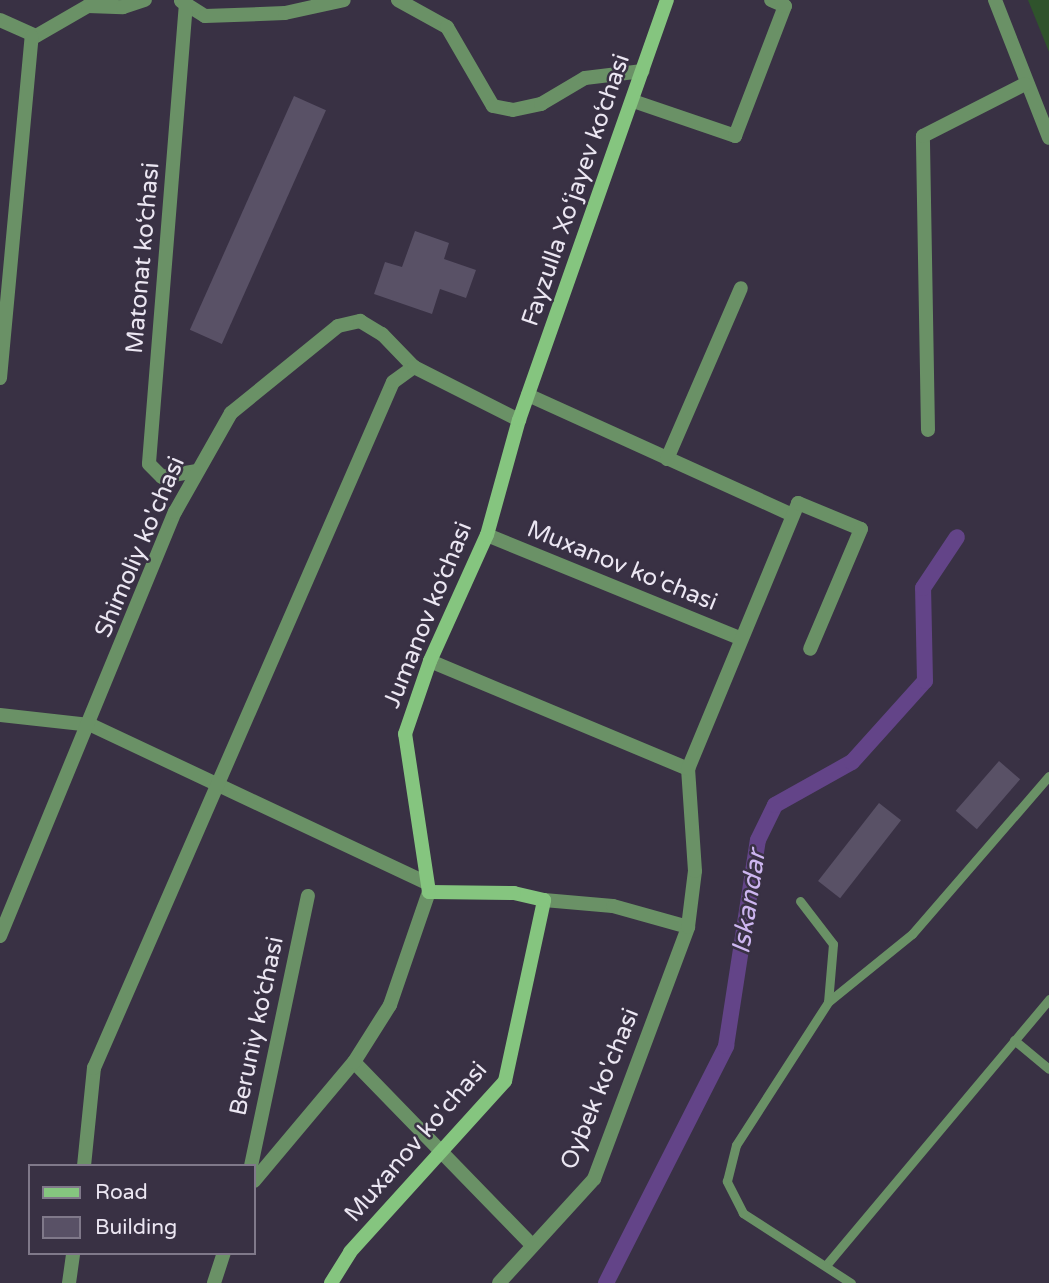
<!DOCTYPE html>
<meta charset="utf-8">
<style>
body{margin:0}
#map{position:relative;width:1049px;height:1283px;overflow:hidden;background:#393144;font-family:"Varela Round",sans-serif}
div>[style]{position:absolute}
.green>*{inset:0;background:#2f532c}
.canal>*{height:16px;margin:-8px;padding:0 8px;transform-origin:8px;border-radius:8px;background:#634488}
.building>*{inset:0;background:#595166;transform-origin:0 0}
.lane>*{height:9px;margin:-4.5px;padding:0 4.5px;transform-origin:4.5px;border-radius:4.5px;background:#6a9166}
.street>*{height:14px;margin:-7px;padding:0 7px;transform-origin:7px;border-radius:7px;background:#6a9166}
.secondary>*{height:14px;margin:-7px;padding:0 7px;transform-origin:7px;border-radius:7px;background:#85c57f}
span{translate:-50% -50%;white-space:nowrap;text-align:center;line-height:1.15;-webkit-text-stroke:5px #393144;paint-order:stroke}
.street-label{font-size:24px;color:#ebe6f2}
.water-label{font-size:26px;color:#cdb6f0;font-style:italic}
.legend{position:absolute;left:28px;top:1164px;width:228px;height:91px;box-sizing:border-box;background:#393144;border:2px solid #80798a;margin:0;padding:9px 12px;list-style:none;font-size:21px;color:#ebe6f2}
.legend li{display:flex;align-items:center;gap:14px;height:35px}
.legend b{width:35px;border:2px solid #80798a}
</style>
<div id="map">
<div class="green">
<div style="clip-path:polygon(1028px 0,1049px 0,1049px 52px)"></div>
</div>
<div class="canal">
<div style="left:606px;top:1283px;width:266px;rotate:-63.1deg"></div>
<div style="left:726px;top:1046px;width:208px;rotate:-81.2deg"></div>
<div style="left:758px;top:840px;width:39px;rotate:-64deg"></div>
<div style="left:775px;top:805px;width:88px;rotate:-29.2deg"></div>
<div style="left:852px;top:762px;width:109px;rotate:-48deg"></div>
<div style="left:925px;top:681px;width:93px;rotate:-91.2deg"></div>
<div style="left:923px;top:588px;width:61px;rotate:-56.3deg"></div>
</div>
<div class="building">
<div style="left:294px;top:96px;width:35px;height:256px;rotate:24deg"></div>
<div style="clip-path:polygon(415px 231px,449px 243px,444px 259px,476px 270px,466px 298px,440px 289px,432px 314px,374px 294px,385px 262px,402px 267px)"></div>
<div style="left:999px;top:761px;width:28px;height:66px;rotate:41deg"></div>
<div style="left:879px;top:803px;width:28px;height:99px;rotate:38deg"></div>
</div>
<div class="lane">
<div style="left:800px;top:901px;width:54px;rotate:52.5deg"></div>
<div style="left:833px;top:944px;width:58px;rotate:94.9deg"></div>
<div style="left:1014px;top:1040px;width:45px;rotate:39.6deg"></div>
<div style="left:827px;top:1264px;width:346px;rotate:-50deg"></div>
<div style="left:851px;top:1283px;width:129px;rotate:-147.1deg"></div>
<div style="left:743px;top:1213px;width:36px;rotate:-117deg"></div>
<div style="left:727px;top:1181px;width:37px;rotate:-76deg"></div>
<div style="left:736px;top:1145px;width:170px;rotate:-57.2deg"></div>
<div style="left:828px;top:1002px;width:108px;rotate:-39deg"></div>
<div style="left:912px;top:934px;width:209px;rotate:-49.1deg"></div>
</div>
<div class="street">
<div style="left:398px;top:0;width:56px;rotate:28.9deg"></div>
<div style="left:447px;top:27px;width:91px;rotate:59.8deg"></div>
<div style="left:493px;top:106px;width:20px;rotate:11deg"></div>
<div style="left:513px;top:110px;width:29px;rotate:-12deg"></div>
<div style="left:541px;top:104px;width:51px;rotate:-30.6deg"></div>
<div style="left:585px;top:78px;width:58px;rotate:-6.9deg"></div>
<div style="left:995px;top:0;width:148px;rotate:68.6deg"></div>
<div style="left:181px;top:1px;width:28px;rotate:32deg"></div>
<div style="left:205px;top:16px;width:80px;rotate:-2.1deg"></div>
<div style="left:285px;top:13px;width:60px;rotate:-12.4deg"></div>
<div style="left:186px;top:3px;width:462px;rotate:94.6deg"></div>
<div style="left:149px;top:464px;width:18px;rotate:45deg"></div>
<div style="left:162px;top:477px;width:34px;rotate:-10deg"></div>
<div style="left:0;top:20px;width:39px;rotate:24deg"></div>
<div style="left:36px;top:36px;width:60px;rotate:-30deg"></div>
<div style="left:88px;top:6px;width:35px;rotate:2deg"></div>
<div style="left:123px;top:7px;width:23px;rotate:-18deg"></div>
<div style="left:633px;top:101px;width:108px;rotate:18.9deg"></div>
<div style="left:735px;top:136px;width:139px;rotate:-69deg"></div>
<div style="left:785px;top:6px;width:15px;rotate:-157deg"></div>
<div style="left:0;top:378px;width:343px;rotate:-84.7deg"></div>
<div style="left:528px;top:395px;width:290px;rotate:24.4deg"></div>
<div style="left:928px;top:430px;width:294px;rotate:-91deg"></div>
<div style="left:923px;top:136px;width:114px;rotate:-27deg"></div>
<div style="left:667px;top:459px;width:186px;rotate:-66.6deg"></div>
<div style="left:487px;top:535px;width:272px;rotate:22.2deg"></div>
<div style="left:430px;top:661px;width:280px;rotate:22.7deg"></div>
<div style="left:0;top:715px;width:92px;rotate:6.3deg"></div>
<div style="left:91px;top:725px;width:368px;rotate:25.2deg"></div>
<div style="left:544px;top:900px;width:69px;rotate:5deg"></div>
<div style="left:613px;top:906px;width:78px;rotate:15.6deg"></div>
<div style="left:0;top:936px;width:459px;rotate:-67.6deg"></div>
<div style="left:175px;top:512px;width:114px;rotate:-60.5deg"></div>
<div style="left:231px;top:413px;width:138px;rotate:-39.1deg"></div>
<div style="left:338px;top:326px;width:23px;rotate:-13deg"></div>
<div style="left:360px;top:321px;width:26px;rotate:31deg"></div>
<div style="left:382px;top:334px;width:46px;rotate:45.9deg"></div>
<div style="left:354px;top:1062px;width:254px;rotate:45.8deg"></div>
<div style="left:84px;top:1166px;width:99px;rotate:-84.2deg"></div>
<div style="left:94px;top:1068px;width:748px;rotate:-66.45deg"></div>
<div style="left:393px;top:382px;width:26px;rotate:-36deg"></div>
<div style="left:414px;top:367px;width:118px;rotate:26.8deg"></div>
<div style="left:251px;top:1166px;width:276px;rotate:-78.1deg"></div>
<div style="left:254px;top:1181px;width:155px;rotate:-50deg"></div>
<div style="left:354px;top:1062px;width:67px;rotate:-57.7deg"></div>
<div style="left:390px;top:1005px;width:120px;rotate:-71deg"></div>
<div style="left:69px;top:1283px;width:30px;rotate:-82deg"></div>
<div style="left:214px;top:1283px;width:32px;rotate:-72deg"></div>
<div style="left:499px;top:1283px;width:141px;rotate:-47.6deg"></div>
<div style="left:594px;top:1179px;width:269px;rotate:-69.5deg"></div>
<div style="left:688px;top:927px;width:56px;rotate:-82.9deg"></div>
<div style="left:695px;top:871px;width:102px;rotate:-93.9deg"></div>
<div style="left:688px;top:769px;width:288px;rotate:-67.5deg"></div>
<div style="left:798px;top:503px;width:68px;rotate:22.4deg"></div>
<div style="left:861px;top:529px;width:130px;rotate:113deg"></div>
</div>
<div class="secondary">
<div style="left:331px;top:1283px;width:36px;rotate:-58deg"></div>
<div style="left:350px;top:1252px;width:231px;rotate:-47.8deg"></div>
<div style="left:505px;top:1081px;width:185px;rotate:-77.8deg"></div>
<div style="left:544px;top:900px;width:31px;rotate:-167deg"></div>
<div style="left:514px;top:893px;width:85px;rotate:-179.3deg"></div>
<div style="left:429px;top:892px;width:160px;rotate:-98.6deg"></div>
<div style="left:405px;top:734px;width:77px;rotate:-71.1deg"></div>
<div style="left:430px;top:661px;width:138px;rotate:-65.7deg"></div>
<div style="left:487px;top:535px;width:119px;rotate:-74.5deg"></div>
<div style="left:519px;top:420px;width:445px;rotate:-70.6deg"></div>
</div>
<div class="street-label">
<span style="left:576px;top:190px;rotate:-71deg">Fayzulla Xo‘jayev ko‘chasi</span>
<span style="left:143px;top:258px;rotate:-85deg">Matonat ko‘chasi</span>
<span style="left:140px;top:547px;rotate:-67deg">Shimoliy ko'chasi</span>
<span style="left:622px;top:566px;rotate:22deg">Muxanov ko'chasi</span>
<span style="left:428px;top:615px;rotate:-68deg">Jumanov ko‘chasi</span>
<span style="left:257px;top:1026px;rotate:-78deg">Beruniy ko‘chasi</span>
<span style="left:600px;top:1089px;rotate:-68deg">Oybek ko'chasi</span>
<span style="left:416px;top:1142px;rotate:-49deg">Muxanov ko'chasi</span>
</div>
<div class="water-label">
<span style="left:749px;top:902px;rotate:-81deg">Iskandar</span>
</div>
<ul class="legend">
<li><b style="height:9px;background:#85c57f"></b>Road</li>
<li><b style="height:19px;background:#595166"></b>Building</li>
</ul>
</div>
